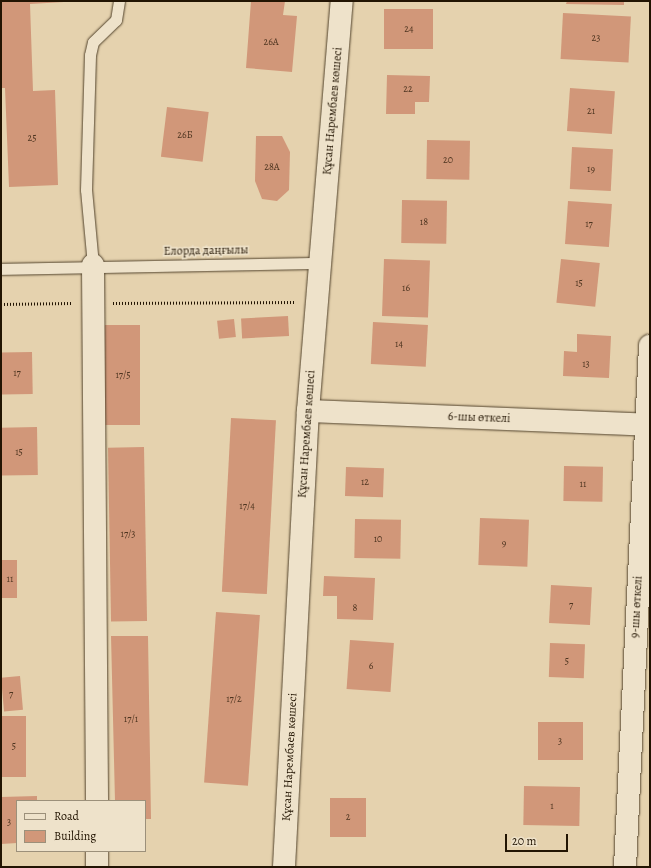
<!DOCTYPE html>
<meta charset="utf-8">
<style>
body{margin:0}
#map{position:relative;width:651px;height:868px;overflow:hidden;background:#e5d2ae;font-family:Alegreya,serif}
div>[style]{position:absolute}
.building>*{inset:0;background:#d19779;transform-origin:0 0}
.path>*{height:2.5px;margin-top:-1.25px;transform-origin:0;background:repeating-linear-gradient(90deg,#221402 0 1px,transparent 0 3px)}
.roads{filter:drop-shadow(0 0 1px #53442d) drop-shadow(0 0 1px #53442d)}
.lane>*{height:11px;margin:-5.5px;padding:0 5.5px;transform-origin:5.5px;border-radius:5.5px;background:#eee2ca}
.street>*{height:22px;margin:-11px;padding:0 11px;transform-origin:11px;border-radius:11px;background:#eee2ca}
span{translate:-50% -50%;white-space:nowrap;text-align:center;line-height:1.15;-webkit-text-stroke:3px #eee2ca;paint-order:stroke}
.number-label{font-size:10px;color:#4e3520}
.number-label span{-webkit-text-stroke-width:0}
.street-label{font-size:12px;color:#221402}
.frame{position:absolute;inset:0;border:2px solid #221402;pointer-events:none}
.legend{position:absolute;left:16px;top:800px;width:130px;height:52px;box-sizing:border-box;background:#eee2ca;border:1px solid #9c907a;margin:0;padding:5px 7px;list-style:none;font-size:12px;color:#221402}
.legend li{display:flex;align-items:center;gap:8px;height:20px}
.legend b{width:20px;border:1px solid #9c907a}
.scale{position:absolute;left:505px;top:834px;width:63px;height:18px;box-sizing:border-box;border:2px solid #221402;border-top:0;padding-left:5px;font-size:12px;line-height:14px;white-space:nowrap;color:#221402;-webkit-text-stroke:3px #eee2ca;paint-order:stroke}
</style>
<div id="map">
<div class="building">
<div style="clip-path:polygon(1px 1px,81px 1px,30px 4px,33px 91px,55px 90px,58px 185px,9px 187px,5px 88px,1px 88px)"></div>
<div style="clip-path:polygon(251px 1px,285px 1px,283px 15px,297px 16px,292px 72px,246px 68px)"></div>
<div style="clip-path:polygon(567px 1px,624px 1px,624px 5px,566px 4px)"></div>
<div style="left:433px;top:9px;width:40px;height:49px;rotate:90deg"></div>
<div style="left:563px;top:13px;width:68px;height:46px;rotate:3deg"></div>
<div style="clip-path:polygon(387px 75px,430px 76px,429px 102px,415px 102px,415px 114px,386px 114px)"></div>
<div style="left:570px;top:88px;width:45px;height:43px;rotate:4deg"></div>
<div style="left:167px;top:107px;width:42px;height:50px;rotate:7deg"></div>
<div style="clip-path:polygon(256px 136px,282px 136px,290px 152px,289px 190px,277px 201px,262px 199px,255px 181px)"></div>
<div style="left:427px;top:140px;width:43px;height:39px;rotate:1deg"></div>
<div style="left:572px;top:147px;width:41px;height:42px;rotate:3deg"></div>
<div style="left:402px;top:200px;width:45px;height:43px;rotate:1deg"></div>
<div style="left:568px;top:201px;width:44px;height:43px;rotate:4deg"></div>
<div style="left:384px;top:259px;width:46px;height:57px;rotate:2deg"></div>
<div style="left:561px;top:259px;width:39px;height:44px;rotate:6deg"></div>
<div style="left:288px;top:316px;width:20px;height:47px;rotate:87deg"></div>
<div style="left:234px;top:319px;width:18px;height:17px;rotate:84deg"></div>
<div style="left:373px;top:322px;width:55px;height:42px;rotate:3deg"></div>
<div style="left:104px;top:325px;width:36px;height:100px"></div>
<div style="clip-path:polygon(577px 334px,611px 336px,609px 378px,563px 376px,564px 351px,577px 352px)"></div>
<div style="left:32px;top:352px;width:42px;height:31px;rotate:89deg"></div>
<div style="left:231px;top:418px;width:45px;height:174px;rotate:3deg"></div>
<div style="left:37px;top:427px;width:48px;height:36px;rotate:89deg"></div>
<div style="left:144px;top:447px;width:174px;height:36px;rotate:89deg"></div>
<div style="left:564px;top:466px;width:39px;height:35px;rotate:1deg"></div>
<div style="left:346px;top:467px;width:38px;height:29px;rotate:2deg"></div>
<div style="left:480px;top:518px;width:49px;height:47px;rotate:2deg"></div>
<div style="left:355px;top:519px;width:46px;height:39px;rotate:1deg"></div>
<div style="left:1px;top:560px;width:16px;height:38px"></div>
<div style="clip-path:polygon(324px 576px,375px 578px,373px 620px,337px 619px,337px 596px,323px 596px)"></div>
<div style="left:551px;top:585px;width:41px;height:38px;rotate:3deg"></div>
<div style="left:216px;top:612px;width:44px;height:171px;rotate:4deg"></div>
<div style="clip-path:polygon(111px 636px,148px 636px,151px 819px,145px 819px,145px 801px,115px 801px)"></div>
<div style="left:350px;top:640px;width:44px;height:49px;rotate:4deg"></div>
<div style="left:550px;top:643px;width:35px;height:34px;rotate:2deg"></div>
<div style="left:20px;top:676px;width:34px;height:19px;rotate:85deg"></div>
<div style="left:1px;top:716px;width:25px;height:61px"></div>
<div style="left:538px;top:722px;width:45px;height:38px"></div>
<div style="left:524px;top:786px;width:56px;height:39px;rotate:1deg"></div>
<div style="clip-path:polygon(37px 796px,37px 801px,17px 801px,17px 843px,1px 844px,1px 797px)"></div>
<div style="left:330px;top:798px;width:36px;height:39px"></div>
</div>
<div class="path">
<div style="left:113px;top:303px;width:183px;rotate:-0.3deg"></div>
<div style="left:1px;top:304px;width:71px;rotate:-0.8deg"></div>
</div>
<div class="roads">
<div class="lane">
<div style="left:93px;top:265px;width:75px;rotate:-95.3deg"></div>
<div style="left:86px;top:190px;width:135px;rotate:-88.3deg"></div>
<div style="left:90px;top:55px;width:13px;rotate:-77deg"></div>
<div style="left:93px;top:42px;width:32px;rotate:-44deg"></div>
<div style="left:116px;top:20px;width:19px;rotate:-81deg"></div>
<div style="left:1px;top:269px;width:319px;rotate:-1.1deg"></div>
</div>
<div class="street">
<div style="left:93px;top:265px;width:536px;rotate:89.57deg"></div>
<div style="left:308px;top:411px;width:342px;rotate:2.3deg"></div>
<div style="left:97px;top:851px;width:16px;rotate:90deg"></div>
<div style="left:284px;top:867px;width:457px;rotate:-87deg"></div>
<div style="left:308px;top:411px;width:411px;rotate:-85.3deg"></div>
<div style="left:625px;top:867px;width:522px;rotate:-87.25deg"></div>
</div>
</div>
<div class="number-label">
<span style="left:409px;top:29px">24</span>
<span style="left:596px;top:38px">23</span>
<span style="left:271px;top:42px">26А</span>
<span style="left:408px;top:89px">22</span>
<span style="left:591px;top:111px">21</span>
<span style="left:185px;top:135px">26Б</span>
<span style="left:32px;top:138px">25</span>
<span style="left:448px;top:160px">20</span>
<span style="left:272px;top:167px">28А</span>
<span style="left:591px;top:169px">19</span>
<span style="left:424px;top:222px">18</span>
<span style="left:589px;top:224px">17</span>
<span style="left:579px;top:283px">15</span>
<span style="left:406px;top:288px">16</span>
<span style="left:399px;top:344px">14</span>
<span style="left:586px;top:364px">13</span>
<span style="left:17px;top:373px">17</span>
<span style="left:123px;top:375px">17/5</span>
<span style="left:19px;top:452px">15</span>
<span style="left:365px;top:482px">12</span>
<span style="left:583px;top:484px">11</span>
<span style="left:247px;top:506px">17/4</span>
<span style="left:128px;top:534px">17/3</span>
<span style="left:378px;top:539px">10</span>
<span style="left:504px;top:543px">9</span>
<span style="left:10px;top:579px">11</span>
<span style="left:571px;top:605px">7</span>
<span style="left:355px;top:608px">8</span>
<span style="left:567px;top:661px">5</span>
<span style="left:371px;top:666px">6</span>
<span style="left:11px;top:694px">7</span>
<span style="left:234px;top:699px">17/2</span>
<span style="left:131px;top:719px">17/1</span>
<span style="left:560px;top:741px">3</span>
<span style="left:14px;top:746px">5</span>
<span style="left:552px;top:806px">1</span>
<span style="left:348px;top:817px">2</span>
<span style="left:9px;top:822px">3</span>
</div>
<div class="street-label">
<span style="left:333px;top:111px;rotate:-85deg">Құсан Нарембаев көшесі</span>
<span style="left:206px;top:251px;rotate:-1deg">Елорда даңғылы</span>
<span style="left:479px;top:418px;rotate:2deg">6-шы өткелі</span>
<span style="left:307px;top:434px;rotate:-86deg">Құсан Нарембаев көшесі</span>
<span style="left:637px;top:607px;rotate:-87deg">9-шы өткелі</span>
<span style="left:290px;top:757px;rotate:-87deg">Құсан Нарембаев көшесі</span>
</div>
<div class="frame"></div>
<ul class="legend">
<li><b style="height:5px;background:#eee2ca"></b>Road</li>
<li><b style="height:11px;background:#d19779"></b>Building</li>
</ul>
<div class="scale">20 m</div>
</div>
